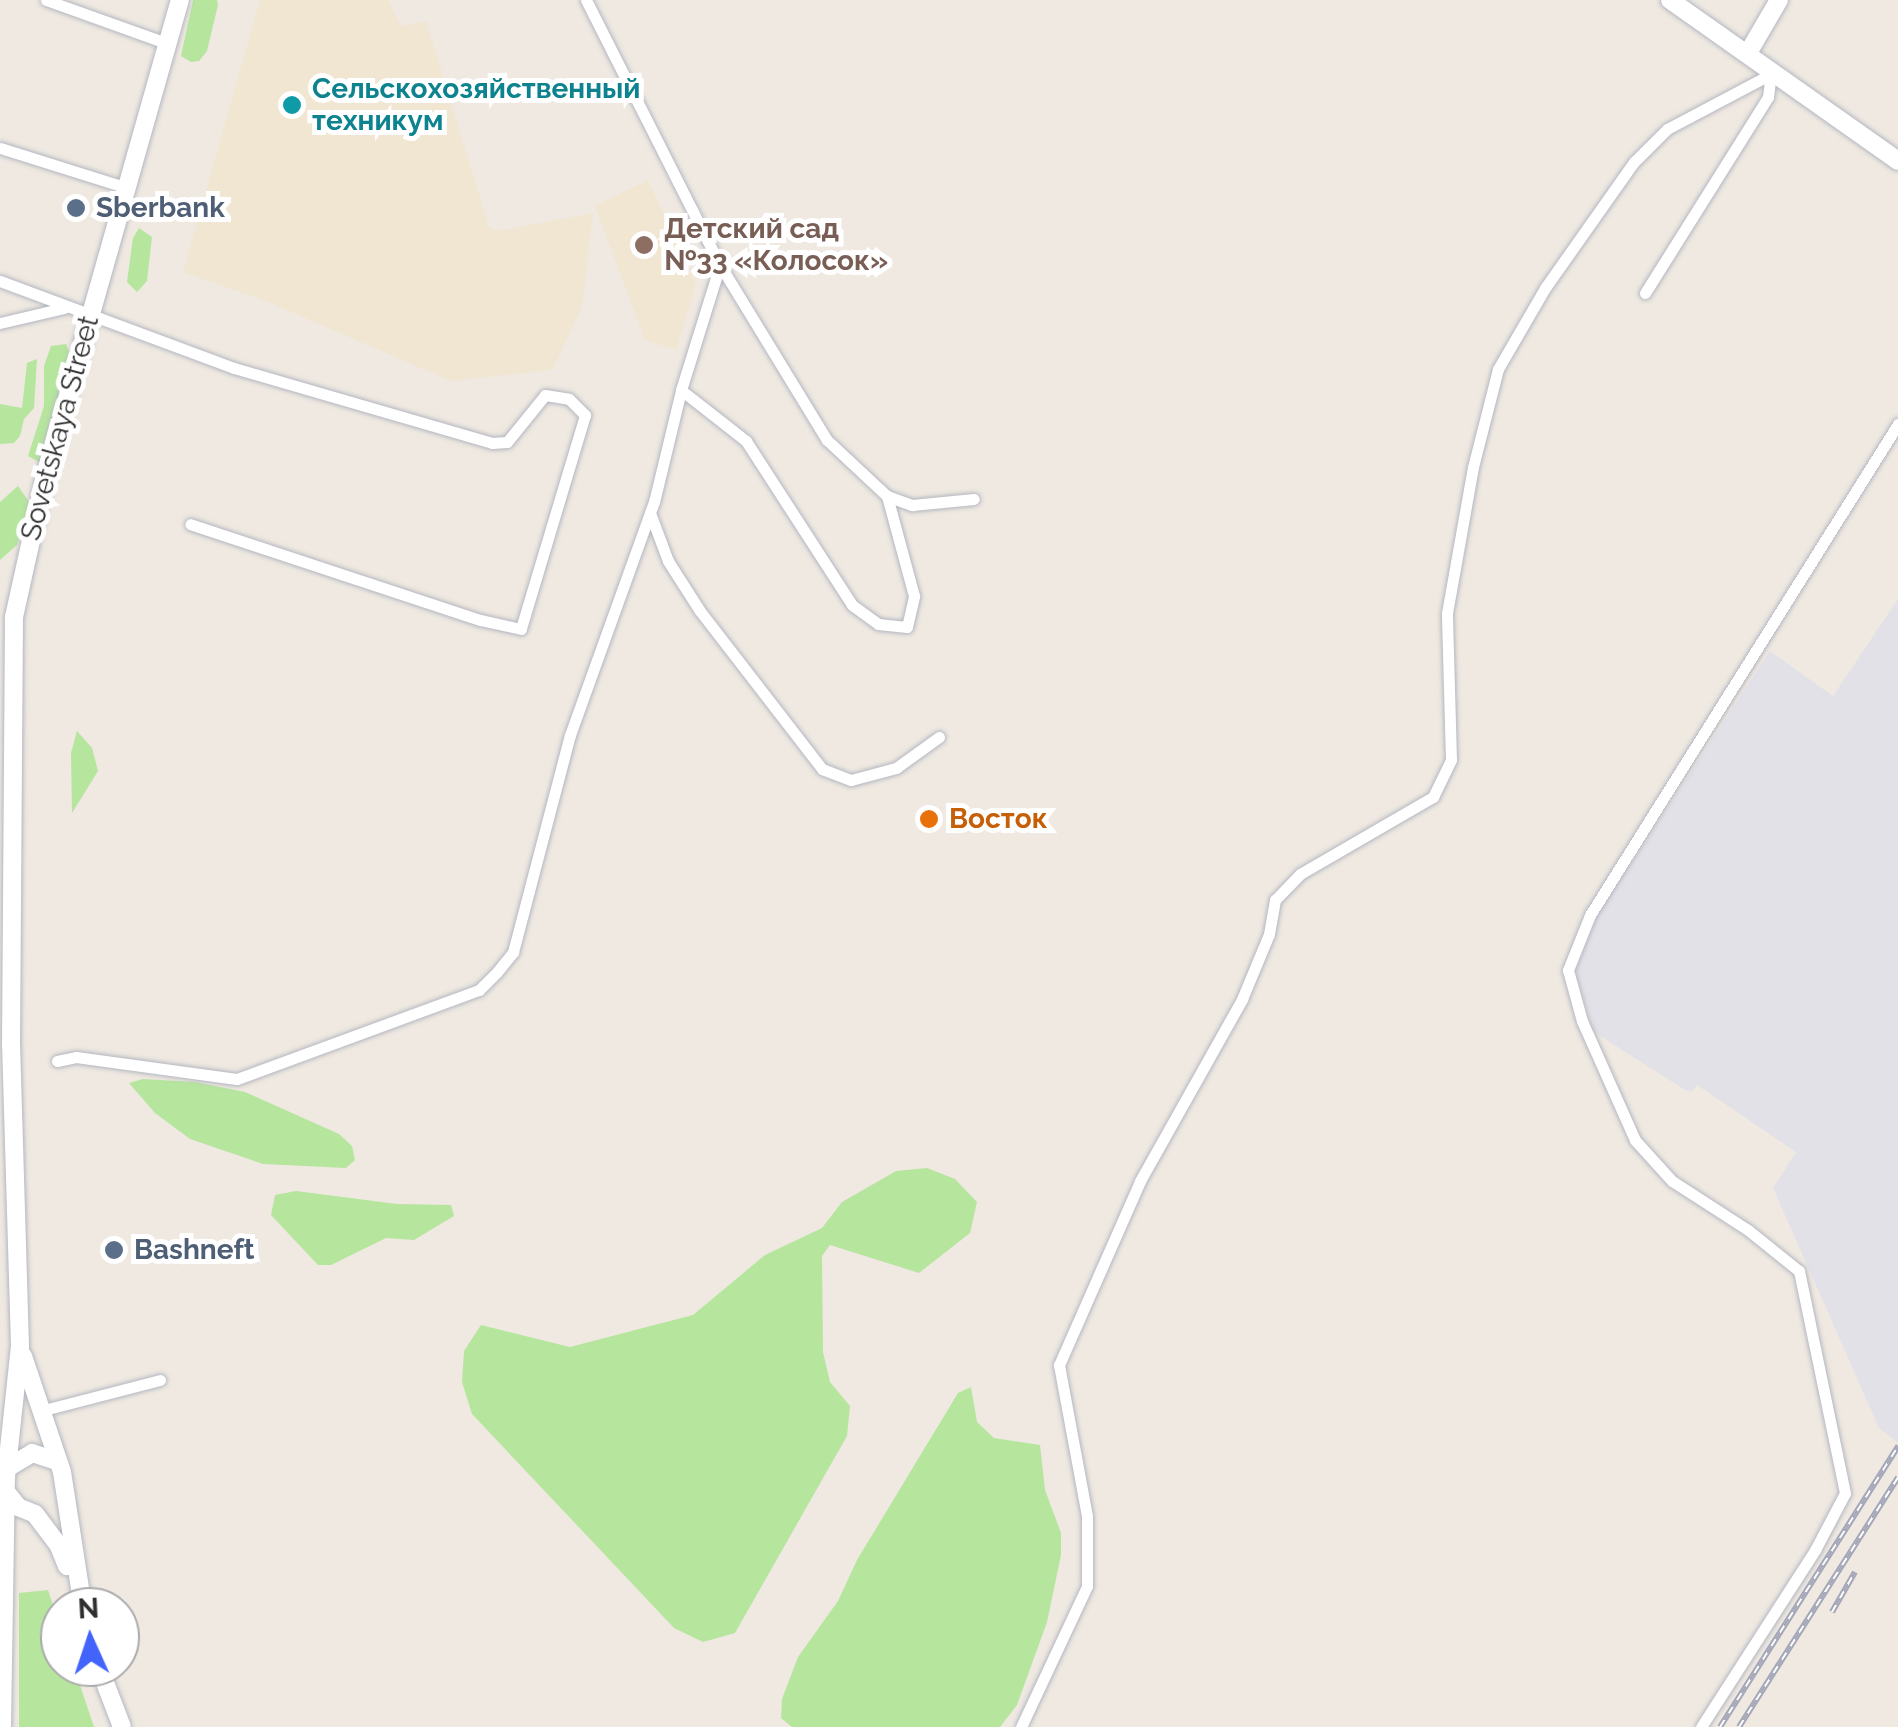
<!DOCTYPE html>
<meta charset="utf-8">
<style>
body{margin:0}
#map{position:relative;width:1898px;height:1727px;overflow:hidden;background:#efe9e1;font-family:Raleway,sans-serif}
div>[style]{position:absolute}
.industrial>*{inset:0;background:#e3e1e8}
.education>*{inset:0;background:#f0e6d1}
.green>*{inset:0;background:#b6e59e}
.roads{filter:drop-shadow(0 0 2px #b4b7c1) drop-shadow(0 0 2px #b4b7c1)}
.street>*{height:11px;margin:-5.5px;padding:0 5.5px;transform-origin:5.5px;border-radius:5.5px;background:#fff}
.secondary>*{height:18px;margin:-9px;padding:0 9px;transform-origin:9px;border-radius:9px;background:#fff}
.rail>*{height:6px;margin-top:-3px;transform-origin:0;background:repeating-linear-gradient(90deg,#fff 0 8px,#a3a6b8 0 16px);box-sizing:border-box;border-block:2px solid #a3a6b8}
.dots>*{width:28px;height:28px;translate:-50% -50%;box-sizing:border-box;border:5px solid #fff;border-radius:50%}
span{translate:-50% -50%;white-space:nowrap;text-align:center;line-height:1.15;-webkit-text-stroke:10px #fff;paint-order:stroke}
.culture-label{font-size:28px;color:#0d838f;font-weight:700}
.left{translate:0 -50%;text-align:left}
.service-label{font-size:28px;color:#4e5e75;font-weight:700}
.education-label{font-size:28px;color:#785e54;font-weight:700}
.street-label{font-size:28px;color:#2e2e2e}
.food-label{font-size:28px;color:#c56008;font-weight:700}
.north{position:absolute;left:40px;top:1587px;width:100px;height:100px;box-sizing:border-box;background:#fff;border:2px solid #ababab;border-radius:50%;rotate:357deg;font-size:28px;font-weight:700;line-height:40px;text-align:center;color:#2e2e2e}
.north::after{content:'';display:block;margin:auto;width:35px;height:45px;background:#4264fb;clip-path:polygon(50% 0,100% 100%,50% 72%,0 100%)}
</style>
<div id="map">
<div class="industrial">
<div style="clip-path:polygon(1898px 599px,1898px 1443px,1879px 1428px,1773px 1188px,1796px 1152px,1697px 1085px,1692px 1092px,1685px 1090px,1594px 1032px,1575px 970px,1596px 918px,1770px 651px,1833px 696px)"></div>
</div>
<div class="education">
<div style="clip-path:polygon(260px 0,388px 0,401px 26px,426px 21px,489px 227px,499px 231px,593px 213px,582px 307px,552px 370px,451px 381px,266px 301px,183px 272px)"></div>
<div style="clip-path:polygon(648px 180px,696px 285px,676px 350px,645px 340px,595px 206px)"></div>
</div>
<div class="green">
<div style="clip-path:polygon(193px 0,217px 0,218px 5px,207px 51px,199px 61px,191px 62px,181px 56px)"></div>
<div style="clip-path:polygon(139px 228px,152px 237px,147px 281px,137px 292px,127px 282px,133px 238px)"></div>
<div style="clip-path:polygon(66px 344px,70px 354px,41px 463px,28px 456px,44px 406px,44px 366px,51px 346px)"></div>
<div style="clip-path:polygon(37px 359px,34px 408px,24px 419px,20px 436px,14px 443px,0 444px,0 404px,22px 408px,27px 363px)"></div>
<div style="clip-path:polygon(18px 486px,30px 503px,17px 545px,0 560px,0 502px)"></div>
<div style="clip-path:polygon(77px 731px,92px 748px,98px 771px,72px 813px,71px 753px)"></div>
<div style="clip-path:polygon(143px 1079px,195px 1082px,245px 1092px,339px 1134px,352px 1146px,355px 1160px,346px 1168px,263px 1164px,190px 1139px,155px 1113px,129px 1083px)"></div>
<div style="clip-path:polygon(927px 1168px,955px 1179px,977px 1202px,970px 1233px,919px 1273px,830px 1245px,822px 1256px,823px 1352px,830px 1382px,850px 1406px,847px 1436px,735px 1633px,703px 1642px,674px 1628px,472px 1414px,462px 1382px,464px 1351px,481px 1325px,570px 1347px,693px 1315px,765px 1255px,822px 1228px,842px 1202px,896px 1171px)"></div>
<div style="clip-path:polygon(296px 1191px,397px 1204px,451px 1205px,454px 1216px,414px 1240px,386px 1238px,331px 1265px,318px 1265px,271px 1215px,275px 1195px)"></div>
<div style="clip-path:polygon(971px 1387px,977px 1422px,994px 1438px,1040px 1445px,1045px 1490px,1061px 1533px,1061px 1555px,1047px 1622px,1017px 1705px,1000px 1727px,792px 1727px,781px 1718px,782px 1699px,798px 1657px,838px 1601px,857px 1560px,958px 1393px)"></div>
<div style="clip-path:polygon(48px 1590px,60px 1626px,60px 1667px,74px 1667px,94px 1727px,19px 1727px,19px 1593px)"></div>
</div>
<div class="roads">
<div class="street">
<div style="left:46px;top:0;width:131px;rotate:19.7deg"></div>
<div style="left:586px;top:0;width:297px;rotate:63.2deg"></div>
<div style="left:720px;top:265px;width:205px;rotate:58.6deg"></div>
<div style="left:827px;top:440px;width:82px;rotate:43deg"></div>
<div style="left:887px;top:496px;width:27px;rotate:20deg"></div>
<div style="left:912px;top:505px;width:62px;rotate:-5.5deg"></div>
<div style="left:0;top:148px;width:134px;rotate:17.4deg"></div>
<div style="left:0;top:281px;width:250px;rotate:20.4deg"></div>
<div style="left:234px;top:368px;width:269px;rotate:16.2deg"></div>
<div style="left:492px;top:443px;width:15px;rotate:-4deg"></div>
<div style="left:507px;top:442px;width:60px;rotate:-51deg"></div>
<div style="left:545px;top:395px;width:24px;rotate:9deg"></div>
<div style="left:569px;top:399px;width:23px;rotate:45deg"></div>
<div style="left:585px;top:415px;width:223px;rotate:106.7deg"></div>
<div style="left:521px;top:629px;width:42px;rotate:-167.6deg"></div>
<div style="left:480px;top:620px;width:305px;rotate:-161.7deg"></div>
<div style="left:1645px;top:293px;width:231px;rotate:-57.9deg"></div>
<div style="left:1768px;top:97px;width:23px;rotate:-83deg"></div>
<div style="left:0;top:323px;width:66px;rotate:-13.2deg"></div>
<div style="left:681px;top:390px;width:83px;rotate:38.1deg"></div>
<div style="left:746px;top:441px;width:195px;rotate:57.1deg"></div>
<div style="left:852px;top:605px;width:32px;rotate:36deg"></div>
<div style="left:878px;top:624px;width:29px;rotate:6deg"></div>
<div style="left:907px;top:627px;width:32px;rotate:-77deg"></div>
<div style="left:914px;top:596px;width:104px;rotate:-105.1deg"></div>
<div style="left:650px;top:513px;width:51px;rotate:69.4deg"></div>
<div style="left:668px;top:561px;width:59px;rotate:57.4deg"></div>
<div style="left:700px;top:611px;width:200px;rotate:52.3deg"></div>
<div style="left:822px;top:769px;width:31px;rotate:21deg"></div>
<div style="left:851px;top:780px;width:47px;rotate:-14.9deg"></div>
<div style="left:896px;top:768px;width:53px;rotate:-35.8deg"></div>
<div style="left:57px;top:1061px;width:19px;rotate:-12deg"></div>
<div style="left:76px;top:1057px;width:162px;rotate:7.8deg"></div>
<div style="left:237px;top:1079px;width:258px;rotate:-20.2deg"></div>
<div style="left:479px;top:990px;width:25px;rotate:-45deg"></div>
<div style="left:497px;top:972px;width:26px;rotate:-51deg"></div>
<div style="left:513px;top:952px;width:224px;rotate:-75.3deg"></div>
<div style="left:570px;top:735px;width:248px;rotate:-70.2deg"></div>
<div style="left:654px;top:502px;width:115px;rotate:-76.4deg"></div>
<div style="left:681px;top:390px;width:131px;rotate:-72.7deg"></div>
<div style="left:40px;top:1411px;width:124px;rotate:-14.5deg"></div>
<div style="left:1021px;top:1727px;width:156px;rotate:-64.9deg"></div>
<div style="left:1087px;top:1586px;width:70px;rotate:-90deg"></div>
<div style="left:1087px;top:1516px;width:154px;rotate:-100.5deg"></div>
<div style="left:1059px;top:1365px;width:201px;rotate:-66.2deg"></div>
<div style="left:1140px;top:1181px;width:209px;rotate:-60.7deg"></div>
<div style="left:1242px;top:999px;width:70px;rotate:-67.4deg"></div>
<div style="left:1269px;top:934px;width:35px;rotate:-80deg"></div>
<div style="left:1275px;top:900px;width:36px;rotate:-46deg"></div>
<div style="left:1300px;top:874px;width:154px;rotate:-30.1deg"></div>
<div style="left:1433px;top:797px;width:41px;rotate:-64.1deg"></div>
<div style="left:1451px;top:760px;width:147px;rotate:-91.6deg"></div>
<div style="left:1447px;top:613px;width:148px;rotate:-79.9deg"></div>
<div style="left:1473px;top:467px;width:101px;rotate:-75.7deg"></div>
<div style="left:1498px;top:369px;width:94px;rotate:-59.9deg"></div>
<div style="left:1545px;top:288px;width:154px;rotate:-54.8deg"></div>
<div style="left:1634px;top:162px;width:47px;rotate:-45deg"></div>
<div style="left:1667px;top:129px;width:118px;rotate:-27.9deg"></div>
<div style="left:1701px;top:1727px;width:211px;rotate:-57.2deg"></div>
<div style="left:1815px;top:1550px;width:64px;rotate:-62.2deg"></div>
<div style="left:1845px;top:1493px;width:227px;rotate:-101.7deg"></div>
<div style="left:1799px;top:1271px;width:65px;rotate:-141.2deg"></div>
<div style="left:1748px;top:1230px;width:90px;rotate:-147.2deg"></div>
<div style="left:1672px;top:1181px;width:55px;rotate:-132.1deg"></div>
<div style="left:1635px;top:1140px;width:130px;rotate:-114deg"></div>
<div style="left:1582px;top:1021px;width:53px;rotate:-105.4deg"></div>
<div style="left:1568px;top:970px;width:59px;rotate:-68.2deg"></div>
<div style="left:1590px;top:915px;width:580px;rotate:-57.9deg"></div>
</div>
<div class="secondary">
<div style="left:1670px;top:0;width:279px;rotate:35.2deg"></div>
<div style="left:1748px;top:53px;width:61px;rotate:-59.7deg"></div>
<div style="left:23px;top:1356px;width:122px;rotate:71.4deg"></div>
<div style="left:62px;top:1472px;width:137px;rotate:81.2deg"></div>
<div style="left:9px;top:1467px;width:27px;rotate:-31deg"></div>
<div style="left:32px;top:1453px;width:25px;rotate:18deg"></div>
<div style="left:6px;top:1492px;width:19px;rotate:51deg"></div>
<div style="left:18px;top:1507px;width:18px;rotate:22deg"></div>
<div style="left:35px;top:1514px;width:38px;rotate:53deg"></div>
<div style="left:58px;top:1544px;width:24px;rotate:68deg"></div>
<div style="left:99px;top:1667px;width:64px;rotate:69deg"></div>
<div style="left:2px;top:1727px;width:250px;rotate:-89.1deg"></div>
<div style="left:6px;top:1477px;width:132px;rotate:-83.9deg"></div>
<div style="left:20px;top:1346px;width:301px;rotate:-91.7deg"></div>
<div style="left:11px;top:1045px;width:428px;rotate:-89.6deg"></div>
<div style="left:14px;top:617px;width:148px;rotate:-77.5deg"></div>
<div style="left:46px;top:473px;width:492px;rotate:-74.2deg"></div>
</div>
</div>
<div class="rail">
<div style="left:1832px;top:1612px;width:46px;rotate:-60.1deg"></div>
<div style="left:1720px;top:1727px;width:333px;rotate:-57.6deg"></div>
<div style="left:1739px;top:1727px;width:296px;rotate:-57.5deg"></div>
</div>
<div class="dots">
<div style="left:292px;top:105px;background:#0f9aa8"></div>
<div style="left:76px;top:208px;background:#5c6f8a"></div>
<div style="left:644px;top:245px;background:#8d6e63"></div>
<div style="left:929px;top:819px;background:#e8710a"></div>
<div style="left:114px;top:1250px;background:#5c6f8a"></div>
</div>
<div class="culture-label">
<span class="left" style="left:312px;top:105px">Сельскохозяйственный<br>техникум</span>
</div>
<div class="service-label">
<span class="left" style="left:96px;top:208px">Sberbank</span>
<span class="left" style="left:134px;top:1250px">Bashneft</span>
</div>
<div class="education-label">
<span class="left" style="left:664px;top:245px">Детский сад<br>№33 «Колосок»</span>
</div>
<div class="street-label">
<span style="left:60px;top:428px;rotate:-75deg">Sovetskaya Street</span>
</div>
<div class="food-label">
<span class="left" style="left:949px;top:819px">Восток</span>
</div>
<div class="north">N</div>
</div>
